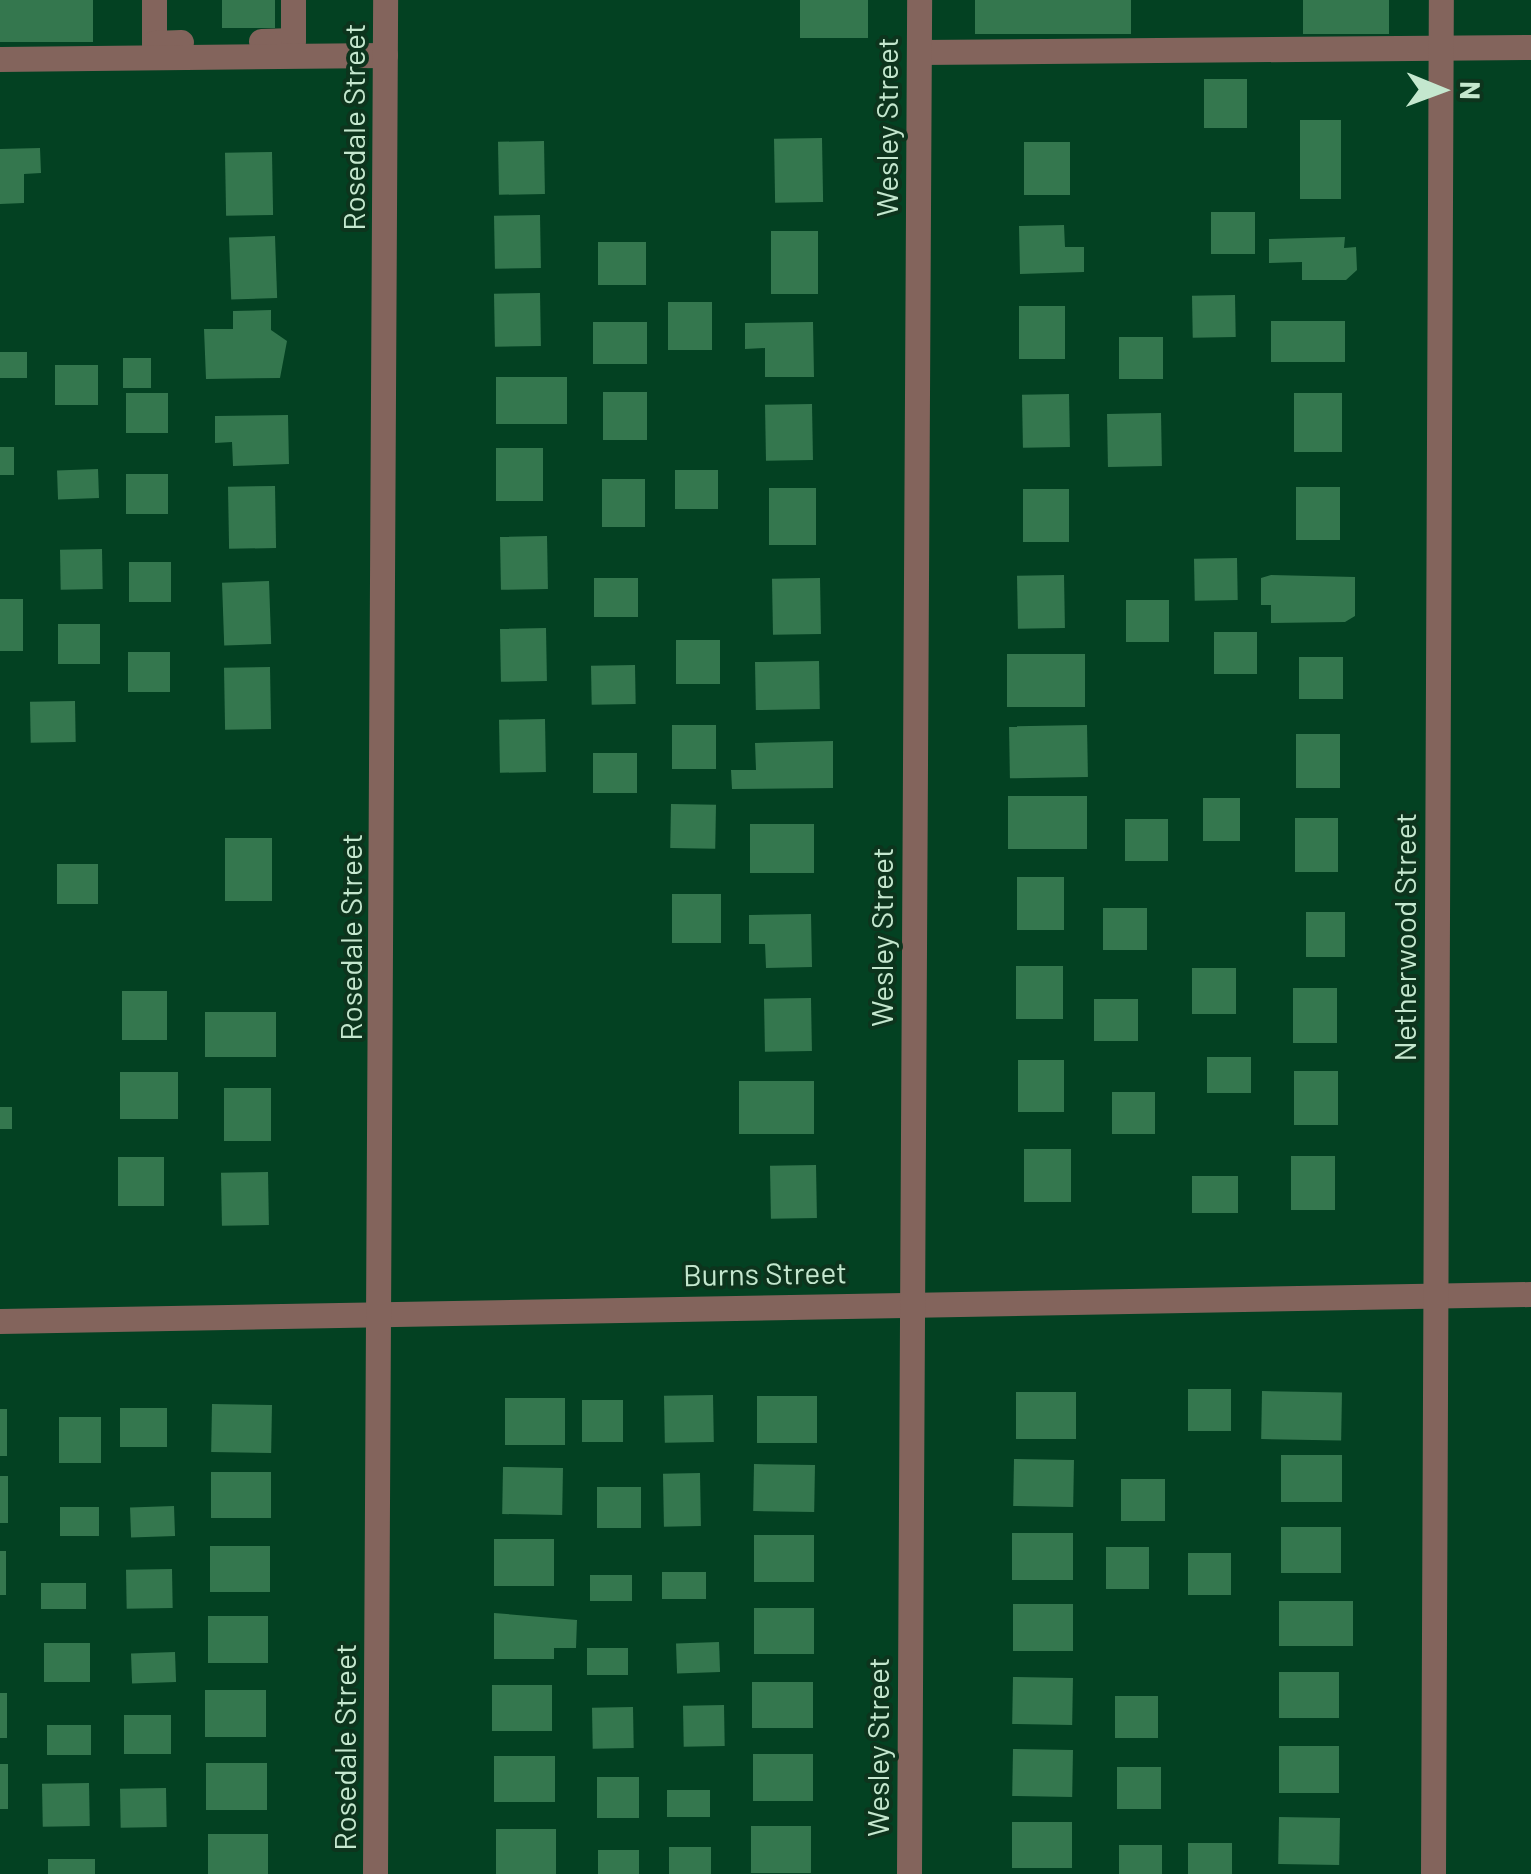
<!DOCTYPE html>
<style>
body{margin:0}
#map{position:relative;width:1531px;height:1874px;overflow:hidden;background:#034122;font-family:Barlow,sans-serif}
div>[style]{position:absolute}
.building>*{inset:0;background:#34774e;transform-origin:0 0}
.minor>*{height:25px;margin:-12.5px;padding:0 12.5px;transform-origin:12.5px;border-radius:12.5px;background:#83645c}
span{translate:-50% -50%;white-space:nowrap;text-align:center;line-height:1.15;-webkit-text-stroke:8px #0d341d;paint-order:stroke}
.street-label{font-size:30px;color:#c4e7ce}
.north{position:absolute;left:1391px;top:40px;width:100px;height:100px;-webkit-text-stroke:8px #0d341d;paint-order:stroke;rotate:91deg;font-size:28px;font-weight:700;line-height:40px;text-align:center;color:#c4e7ce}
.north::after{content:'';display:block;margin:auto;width:35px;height:45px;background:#c4e7ce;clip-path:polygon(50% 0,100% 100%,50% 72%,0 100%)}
</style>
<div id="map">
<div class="building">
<div style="left:0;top:0;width:93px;height:42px"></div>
<div style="left:222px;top:0;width:53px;height:28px"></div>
<div style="left:800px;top:0;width:68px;height:38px"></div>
<div style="left:975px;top:0;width:156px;height:34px"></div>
<div style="left:1303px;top:0;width:86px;height:34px"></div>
<div style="left:1204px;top:79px;width:43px;height:49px"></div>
<div style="left:1300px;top:120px;width:41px;height:79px"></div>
<div style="left:822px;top:138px;width:64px;height:48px;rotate:89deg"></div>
<div style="left:544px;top:141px;width:53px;height:46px;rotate:89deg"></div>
<div style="left:1024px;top:142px;width:46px;height:53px"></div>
<div style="clip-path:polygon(40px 148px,41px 173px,24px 174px,24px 203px,0 204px,0 149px)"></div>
<div style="left:272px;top:152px;width:63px;height:47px;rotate:89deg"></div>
<div style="left:1211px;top:212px;width:44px;height:42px"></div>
<div style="left:540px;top:215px;width:53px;height:46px;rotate:89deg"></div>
<div style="clip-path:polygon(1064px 225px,1065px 247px,1084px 247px,1084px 272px,1020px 274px,1019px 226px)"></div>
<div style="left:771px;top:231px;width:47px;height:63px"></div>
<div style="left:275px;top:236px;width:62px;height:46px;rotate:88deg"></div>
<div style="clip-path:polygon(1345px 237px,1344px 248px,1356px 247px,1357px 270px,1346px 280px,1302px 280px,1302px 262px,1269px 263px,1269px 239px)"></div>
<div style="left:598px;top:242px;width:48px;height:43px"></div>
<div style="left:540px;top:293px;width:53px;height:46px;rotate:89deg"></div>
<div style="left:1235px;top:295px;width:42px;height:43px;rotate:89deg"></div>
<div style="left:668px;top:302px;width:44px;height:48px"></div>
<div style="left:1019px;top:306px;width:46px;height:53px"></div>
<div style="clip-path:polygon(271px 310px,271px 330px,287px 341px,280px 378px,206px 379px,204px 329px,233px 329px,233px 311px)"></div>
<div style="left:1345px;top:321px;width:41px;height:74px;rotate:90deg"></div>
<div style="left:593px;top:322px;width:54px;height:42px"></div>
<div style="clip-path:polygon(813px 322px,814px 377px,765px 377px,765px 348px,745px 349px,745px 323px)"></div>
<div style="left:1119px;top:337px;width:44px;height:42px"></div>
<div style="left:0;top:352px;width:27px;height:26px"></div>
<div style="left:123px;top:358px;width:28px;height:30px"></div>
<div style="left:55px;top:365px;width:43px;height:40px"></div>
<div style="left:496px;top:377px;width:71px;height:47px"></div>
<div style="left:603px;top:392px;width:44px;height:48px"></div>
<div style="left:168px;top:393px;width:40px;height:42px;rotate:90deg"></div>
<div style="left:1342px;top:393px;width:59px;height:48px;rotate:90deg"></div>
<div style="left:1069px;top:394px;width:53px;height:47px;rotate:89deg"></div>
<div style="left:812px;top:404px;width:56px;height:47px;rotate:89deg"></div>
<div style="left:1161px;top:413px;width:53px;height:54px;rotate:89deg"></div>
<div style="clip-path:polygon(288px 415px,289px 464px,233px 466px,232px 442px,215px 443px,215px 416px)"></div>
<div style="left:0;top:447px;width:14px;height:28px"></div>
<div style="left:496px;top:448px;width:47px;height:53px"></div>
<div style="left:98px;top:469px;width:29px;height:41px;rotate:88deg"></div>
<div style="left:675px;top:470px;width:43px;height:39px"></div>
<div style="left:126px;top:474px;width:42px;height:40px"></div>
<div style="left:602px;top:479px;width:43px;height:48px"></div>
<div style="left:275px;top:486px;width:62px;height:47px;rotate:89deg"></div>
<div style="left:1340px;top:487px;width:53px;height:44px;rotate:90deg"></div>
<div style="left:769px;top:488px;width:47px;height:57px"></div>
<div style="left:1023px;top:489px;width:46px;height:53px"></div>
<div style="left:547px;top:536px;width:53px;height:47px;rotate:89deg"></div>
<div style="left:102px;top:549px;width:40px;height:42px;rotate:89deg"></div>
<div style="left:1237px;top:558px;width:42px;height:43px;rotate:89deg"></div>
<div style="left:171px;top:562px;width:40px;height:42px;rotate:90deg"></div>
<div style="left:1064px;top:575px;width:53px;height:47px;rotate:89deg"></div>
<div style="clip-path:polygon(1355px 577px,1355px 616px,1345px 622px,1271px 623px,1271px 605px,1261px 605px,1261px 578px,1271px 575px)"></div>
<div style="left:638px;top:578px;width:39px;height:44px;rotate:90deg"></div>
<div style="left:820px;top:578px;width:56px;height:48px;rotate:89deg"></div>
<div style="left:269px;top:581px;width:63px;height:47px;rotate:88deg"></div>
<div style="left:23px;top:599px;width:52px;height:23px;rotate:90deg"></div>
<div style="left:1126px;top:600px;width:43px;height:42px"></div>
<div style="left:100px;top:624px;width:40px;height:42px;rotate:90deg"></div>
<div style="left:546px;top:628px;width:53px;height:46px;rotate:89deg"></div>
<div style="left:1214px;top:632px;width:43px;height:42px"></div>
<div style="left:676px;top:640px;width:44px;height:44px"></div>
<div style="left:128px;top:652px;width:42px;height:40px"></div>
<div style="left:1007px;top:654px;width:78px;height:53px"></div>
<div style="left:1299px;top:657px;width:44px;height:42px"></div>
<div style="left:819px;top:661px;width:48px;height:64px;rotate:89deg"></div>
<div style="left:635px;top:665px;width:39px;height:44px;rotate:89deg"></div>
<div style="left:270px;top:667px;width:62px;height:46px;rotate:89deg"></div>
<div style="left:75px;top:701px;width:41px;height:45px;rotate:89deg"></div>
<div style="left:545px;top:719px;width:53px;height:46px;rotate:89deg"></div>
<div style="left:672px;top:725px;width:44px;height:44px"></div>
<div style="left:1087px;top:725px;width:52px;height:78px;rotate:89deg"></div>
<div style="left:1340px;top:734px;width:54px;height:44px;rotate:90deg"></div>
<div style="clip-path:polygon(833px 741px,833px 788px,732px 789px,731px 770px,756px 770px,755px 743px)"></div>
<div style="left:637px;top:753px;width:40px;height:44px;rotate:90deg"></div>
<div style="left:1008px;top:796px;width:79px;height:53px"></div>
<div style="left:1240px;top:798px;width:43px;height:37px;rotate:90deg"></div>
<div style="left:671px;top:804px;width:45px;height:44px;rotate:1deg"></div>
<div style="left:1295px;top:818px;width:43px;height:54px"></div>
<div style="left:1125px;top:819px;width:43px;height:42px"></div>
<div style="left:814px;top:824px;width:49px;height:64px;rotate:90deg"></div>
<div style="left:225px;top:838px;width:47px;height:63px"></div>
<div style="left:57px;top:864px;width:41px;height:40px"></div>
<div style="left:1017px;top:877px;width:47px;height:53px"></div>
<div style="left:672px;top:894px;width:49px;height:49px"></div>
<div style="left:1103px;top:908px;width:44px;height:42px"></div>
<div style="left:1306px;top:912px;width:39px;height:45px"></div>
<div style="clip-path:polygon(811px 914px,812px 967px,766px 968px,765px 944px,749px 944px,749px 915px)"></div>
<div style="left:1016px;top:966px;width:47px;height:53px"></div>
<div style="left:1192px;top:968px;width:44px;height:46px"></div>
<div style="left:1293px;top:988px;width:44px;height:55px"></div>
<div style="left:122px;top:991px;width:45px;height:49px"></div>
<div style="left:811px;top:998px;width:53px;height:47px;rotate:89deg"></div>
<div style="left:1094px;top:999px;width:44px;height:42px"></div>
<div style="left:205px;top:1012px;width:71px;height:45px"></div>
<div style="left:1207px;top:1057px;width:44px;height:36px"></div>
<div style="left:1018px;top:1060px;width:46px;height:52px"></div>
<div style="left:1294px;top:1071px;width:44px;height:54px"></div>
<div style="left:120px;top:1072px;width:58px;height:47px"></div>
<div style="left:739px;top:1081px;width:75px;height:53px"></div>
<div style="left:271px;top:1088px;width:53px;height:47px;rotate:90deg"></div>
<div style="left:1112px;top:1092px;width:43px;height:42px"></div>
<div style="left:0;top:1107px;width:12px;height:22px"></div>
<div style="left:1024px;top:1149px;width:47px;height:53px"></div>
<div style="left:1291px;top:1156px;width:44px;height:54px"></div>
<div style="left:118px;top:1157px;width:46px;height:49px"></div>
<div style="left:816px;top:1165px;width:53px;height:46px;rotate:89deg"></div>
<div style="left:268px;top:1172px;width:53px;height:47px;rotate:89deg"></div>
<div style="left:1192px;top:1176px;width:46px;height:37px"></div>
<div style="left:1188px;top:1389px;width:43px;height:42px"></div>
<div style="left:1262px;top:1391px;width:80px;height:48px;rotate:1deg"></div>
<div style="left:1016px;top:1392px;width:60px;height:47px"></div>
<div style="left:713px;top:1395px;width:47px;height:49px;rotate:89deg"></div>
<div style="left:757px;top:1396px;width:60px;height:47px"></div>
<div style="left:505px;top:1398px;width:60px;height:47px"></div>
<div style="left:582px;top:1400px;width:41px;height:42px"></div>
<div style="left:212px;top:1404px;width:60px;height:48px;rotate:1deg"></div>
<div style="left:120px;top:1408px;width:47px;height:39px"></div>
<div style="left:0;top:1409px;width:7px;height:47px"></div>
<div style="left:59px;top:1417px;width:42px;height:46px"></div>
<div style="left:1281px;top:1455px;width:61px;height:47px"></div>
<div style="left:1014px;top:1459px;width:60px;height:47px;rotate:1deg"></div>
<div style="left:754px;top:1464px;width:61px;height:47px;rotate:1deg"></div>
<div style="left:503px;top:1467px;width:60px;height:47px;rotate:1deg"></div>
<div style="left:211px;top:1472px;width:60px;height:46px"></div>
<div style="left:700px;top:1473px;width:53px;height:37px;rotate:89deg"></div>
<div style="left:0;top:1476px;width:8px;height:47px"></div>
<div style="left:1165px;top:1479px;width:42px;height:44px;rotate:90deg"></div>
<div style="left:597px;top:1487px;width:44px;height:41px"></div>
<div style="left:174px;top:1506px;width:30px;height:44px;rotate:88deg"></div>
<div style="left:99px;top:1507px;width:29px;height:39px;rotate:90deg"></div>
<div style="left:1281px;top:1527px;width:60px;height:46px"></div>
<div style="left:1012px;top:1533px;width:61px;height:47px"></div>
<div style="left:754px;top:1535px;width:60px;height:47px"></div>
<div style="left:494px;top:1539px;width:60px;height:47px"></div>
<div style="left:210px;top:1546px;width:60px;height:46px"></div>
<div style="left:1106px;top:1547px;width:43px;height:42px"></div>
<div style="left:0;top:1551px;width:6px;height:44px"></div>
<div style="left:1231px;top:1553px;width:42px;height:43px;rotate:90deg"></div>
<div style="left:172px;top:1569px;width:39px;height:46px;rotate:89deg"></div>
<div style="left:706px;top:1572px;width:27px;height:44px;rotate:90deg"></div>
<div style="left:590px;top:1575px;width:42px;height:26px"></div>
<div style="left:86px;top:1583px;width:26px;height:45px;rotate:90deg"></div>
<div style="left:1279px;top:1601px;width:74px;height:45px"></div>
<div style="left:1013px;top:1604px;width:60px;height:47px"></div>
<div style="left:754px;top:1608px;width:60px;height:46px"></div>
<div style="clip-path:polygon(494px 1613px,577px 1620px,576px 1648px,554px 1648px,554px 1659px,494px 1659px)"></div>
<div style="left:208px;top:1616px;width:60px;height:47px"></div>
<div style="left:719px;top:1642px;width:30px;height:43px;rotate:88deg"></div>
<div style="left:90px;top:1643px;width:39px;height:46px;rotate:90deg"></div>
<div style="left:587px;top:1648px;width:41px;height:27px"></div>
<div style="left:175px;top:1652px;width:30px;height:44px;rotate:88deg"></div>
<div style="left:1279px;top:1672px;width:60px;height:46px"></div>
<div style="left:1013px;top:1677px;width:60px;height:47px;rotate:1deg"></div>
<div style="left:752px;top:1682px;width:61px;height:46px"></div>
<div style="left:492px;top:1685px;width:60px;height:46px"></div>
<div style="left:205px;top:1690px;width:61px;height:47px"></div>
<div style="left:0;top:1693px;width:7px;height:45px"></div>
<div style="left:1115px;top:1696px;width:43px;height:42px"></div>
<div style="left:724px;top:1705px;width:41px;height:41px;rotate:89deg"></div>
<div style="left:633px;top:1707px;width:41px;height:41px;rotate:89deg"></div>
<div style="left:171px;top:1715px;width:39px;height:47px;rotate:90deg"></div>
<div style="left:91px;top:1725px;width:30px;height:44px;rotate:90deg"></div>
<div style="left:1279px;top:1746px;width:60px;height:47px"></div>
<div style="left:1013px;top:1749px;width:60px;height:47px;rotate:1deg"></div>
<div style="left:753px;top:1754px;width:60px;height:47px"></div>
<div style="left:494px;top:1756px;width:61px;height:46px"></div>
<div style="left:206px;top:1763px;width:61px;height:47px"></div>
<div style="left:8px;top:1764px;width:45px;height:8px;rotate:90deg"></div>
<div style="left:1117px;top:1767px;width:44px;height:42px"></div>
<div style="left:639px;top:1777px;width:41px;height:42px;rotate:90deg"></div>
<div style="left:89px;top:1783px;width:43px;height:47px;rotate:89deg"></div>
<div style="left:166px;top:1788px;width:39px;height:46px;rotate:89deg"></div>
<div style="left:710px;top:1790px;width:27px;height:43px;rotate:90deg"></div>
<div style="left:1279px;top:1817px;width:61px;height:47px;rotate:1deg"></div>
<div style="left:1012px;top:1822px;width:60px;height:46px"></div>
<div style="left:751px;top:1826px;width:60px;height:47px"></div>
<div style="left:496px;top:1829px;width:60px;height:45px"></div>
<div style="left:208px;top:1834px;width:60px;height:40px"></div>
<div style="left:1188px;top:1843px;width:44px;height:31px"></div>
<div style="left:1119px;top:1845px;width:43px;height:29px"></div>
<div style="left:711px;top:1847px;width:27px;height:42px;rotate:90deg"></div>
<div style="left:598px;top:1850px;width:41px;height:24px"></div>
<div style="left:95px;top:1859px;width:15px;height:47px;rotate:90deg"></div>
</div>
<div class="minor">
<div style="left:154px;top:0;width:43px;rotate:90deg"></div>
<div style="left:154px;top:43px;width:27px;rotate:-2deg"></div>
<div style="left:261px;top:41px;width:32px;rotate:-2deg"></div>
<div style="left:293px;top:40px;width:40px;rotate:-90deg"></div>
<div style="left:919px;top:52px;width:612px;rotate:-0.47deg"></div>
<div style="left:0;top:59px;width:385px;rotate:-0.6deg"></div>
<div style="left:0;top:1321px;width:1531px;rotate:-1.01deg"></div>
<div style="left:375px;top:1874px;width:1874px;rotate:-89.69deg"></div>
<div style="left:909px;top:1874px;width:1874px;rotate:-89.69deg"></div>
<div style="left:1433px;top:1874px;width:1874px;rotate:-89.76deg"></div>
</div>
<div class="street-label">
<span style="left:353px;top:127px;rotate:-90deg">Rosedale Street</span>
<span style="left:886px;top:127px;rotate:-90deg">Wesley Street</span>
<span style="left:350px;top:937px;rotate:-90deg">Rosedale Street</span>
<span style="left:881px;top:937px;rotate:-90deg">Wesley Street</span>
<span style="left:1404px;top:937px;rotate:-90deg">Netherwood Street</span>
<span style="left:765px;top:1273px;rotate:-1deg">Burns Street</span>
<span style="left:344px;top:1747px;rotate:-90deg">Rosedale Street</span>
<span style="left:877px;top:1747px;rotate:-90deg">Wesley Street</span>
</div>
<div class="north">N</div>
</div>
